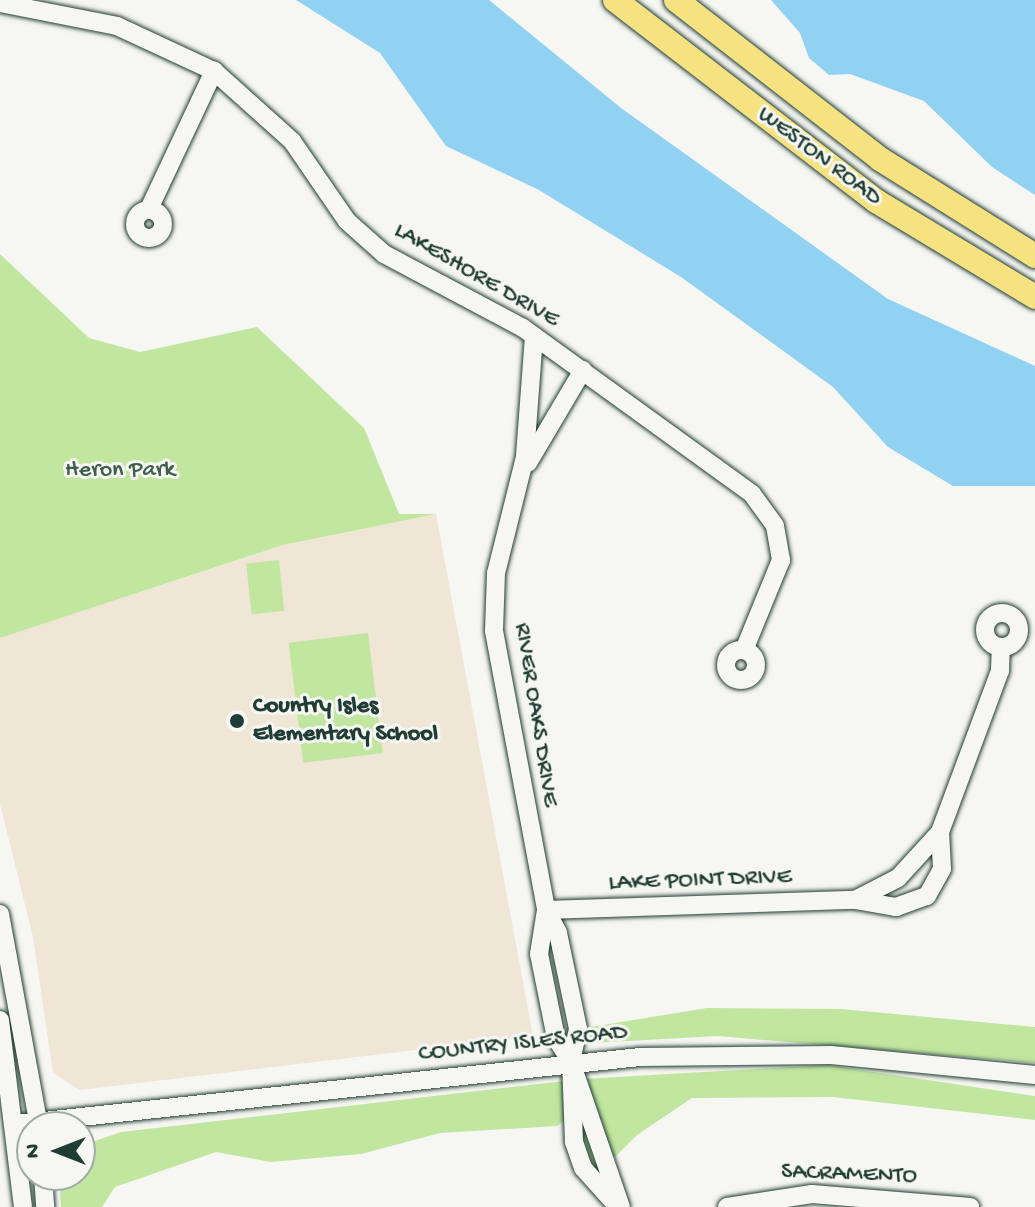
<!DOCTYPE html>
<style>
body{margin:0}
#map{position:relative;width:1035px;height:1207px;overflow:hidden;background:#f6f6f2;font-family:"Gochi Hand",sans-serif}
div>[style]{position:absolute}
.built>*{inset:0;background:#efe6d6}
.green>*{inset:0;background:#c1e6a0;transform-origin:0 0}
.water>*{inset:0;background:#91d1f2}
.roads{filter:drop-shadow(0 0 2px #1f3d34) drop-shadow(0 0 2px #1f3d34)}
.minor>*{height:18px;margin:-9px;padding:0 9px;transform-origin:9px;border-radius:9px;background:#f6f6f2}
.minor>.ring{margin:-9px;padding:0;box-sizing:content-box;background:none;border:18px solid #f6f6f2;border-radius:50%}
.major>*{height:24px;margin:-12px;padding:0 12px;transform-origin:12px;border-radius:12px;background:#f7e281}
.dots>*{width:22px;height:22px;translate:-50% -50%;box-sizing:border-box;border:4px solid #f6f6f2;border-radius:50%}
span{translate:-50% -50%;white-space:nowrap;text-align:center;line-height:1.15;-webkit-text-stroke:6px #f6f6f2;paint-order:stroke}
.street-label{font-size:24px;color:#1f3d34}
.park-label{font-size:24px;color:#3f5f4a}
.poi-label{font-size:24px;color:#1f3d34;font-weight:700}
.left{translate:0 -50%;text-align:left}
.north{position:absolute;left:16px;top:1111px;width:80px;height:80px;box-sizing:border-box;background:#f6f6f2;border:2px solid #a0aca6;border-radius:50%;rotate:270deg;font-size:22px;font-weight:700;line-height:32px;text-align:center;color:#1f3d34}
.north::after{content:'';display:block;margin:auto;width:28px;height:36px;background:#1f3d34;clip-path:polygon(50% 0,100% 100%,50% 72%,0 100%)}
</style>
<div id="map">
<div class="built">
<div style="clip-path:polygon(436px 514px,533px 1036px,80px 1090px,53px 1073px,33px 937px,0 804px,0 638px,283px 545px)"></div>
</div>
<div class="green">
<div style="clip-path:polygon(0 254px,89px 338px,140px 352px,257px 327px,364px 428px,399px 514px,436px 514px,283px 545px,0 638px)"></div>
<div style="left:279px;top:560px;width:51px;height:33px;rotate:84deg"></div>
<div style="left:368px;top:633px;width:121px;height:80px;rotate:83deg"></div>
<div style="clip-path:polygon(707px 1008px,841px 1009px,1035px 1027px,1035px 1063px,717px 1036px,575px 1044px,578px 1029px)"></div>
<div style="clip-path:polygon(827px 1065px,1035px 1096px,1035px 1120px,833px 1097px,692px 1098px,637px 1135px,603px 1169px,600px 1183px,583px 1168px,570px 1116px,557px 1126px,440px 1133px,361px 1154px,271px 1162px,216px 1152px,115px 1187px,102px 1207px,61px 1207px,59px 1175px,80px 1175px,80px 1146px,121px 1132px,582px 1079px)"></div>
</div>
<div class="water">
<div style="clip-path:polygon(296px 0,489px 0,621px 108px,888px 299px,1035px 366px,1035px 486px,953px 486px,888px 447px,833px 387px,681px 277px,539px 190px,446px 146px,380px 53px)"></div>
<div style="clip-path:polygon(771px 0,1035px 0,1035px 195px,992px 167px,924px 101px,850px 74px,829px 75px,809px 58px,800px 33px)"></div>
</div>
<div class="roads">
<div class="minor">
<div style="left:0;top:3px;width:119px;rotate:11.1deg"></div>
<div style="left:117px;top:26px;width:107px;rotate:24.9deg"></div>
<div style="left:214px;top:71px;width:105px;rotate:41.9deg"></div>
<div style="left:292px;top:141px;width:97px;rotate:55.5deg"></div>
<div style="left:347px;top:221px;width:50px;rotate:41.7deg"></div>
<div style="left:384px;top:254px;width:157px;rotate:28deg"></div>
<div style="left:523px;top:328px;width:283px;rotate:35.9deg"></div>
<div style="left:752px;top:494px;width:39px;rotate:54deg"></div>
<div style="left:775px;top:526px;width:35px;rotate:80deg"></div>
<div style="left:781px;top:560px;width:97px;rotate:112.3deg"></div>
<div style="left:149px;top:209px;width:153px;rotate:-64.8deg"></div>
<div class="ring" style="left:135px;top:210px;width:10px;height:10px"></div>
<div style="left:534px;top:336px;width:121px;rotate:94.3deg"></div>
<div style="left:525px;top:457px;width:120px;rotate:104deg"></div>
<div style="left:496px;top:573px;width:58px;rotate:92deg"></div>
<div style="left:494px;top:631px;width:284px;rotate:79.4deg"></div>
<div style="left:546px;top:910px;width:26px;rotate:62deg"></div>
<div style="left:558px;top:933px;width:98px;rotate:78.2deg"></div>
<div style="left:578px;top:1029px;width:34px;rotate:102deg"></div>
<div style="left:571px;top:1062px;width:28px;rotate:-122deg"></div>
<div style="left:556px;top:1038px;width:86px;rotate:-101.4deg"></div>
<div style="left:539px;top:954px;width:45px;rotate:-81deg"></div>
<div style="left:528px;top:463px;width:108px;rotate:-59.4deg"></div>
<div class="ring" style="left:985px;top:613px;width:16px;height:16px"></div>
<div class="ring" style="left:726px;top:650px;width:12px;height:12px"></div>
<div style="left:855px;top:900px;width:42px;rotate:9.7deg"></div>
<div style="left:896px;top:907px;width:33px;rotate:-20deg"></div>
<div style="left:927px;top:896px;width:31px;rotate:-61deg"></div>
<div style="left:942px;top:869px;width:37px;rotate:-93deg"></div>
<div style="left:546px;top:910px;width:309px;rotate:-1.9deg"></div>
<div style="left:855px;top:900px;width:48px;rotate:-27.1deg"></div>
<div style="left:898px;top:878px;width:62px;rotate:-47.6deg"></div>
<div style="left:940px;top:832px;width:172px;rotate:-69.6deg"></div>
<div style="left:1000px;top:671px;width:23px;rotate:-88deg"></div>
<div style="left:0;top:914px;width:217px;rotate:79.6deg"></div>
<div style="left:0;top:1020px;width:188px;rotate:83deg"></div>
<div style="left:16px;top:1124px;width:628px;rotate:-6.13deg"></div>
<div style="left:640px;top:1057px;width:191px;rotate:-0.6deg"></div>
<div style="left:831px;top:1055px;width:205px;rotate:5.6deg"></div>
<div style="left:43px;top:1175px;width:32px;rotate:86deg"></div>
<div style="left:618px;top:1207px;width:52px;rotate:-131.9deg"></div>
<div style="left:583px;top:1168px;width:28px;rotate:-109deg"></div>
<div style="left:574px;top:1142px;width:80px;rotate:-92.1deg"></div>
<div style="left:571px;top:1062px;width:153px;rotate:71deg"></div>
<div style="left:727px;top:1207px;width:86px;rotate:-8.7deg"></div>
<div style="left:812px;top:1194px;width:159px;rotate:4.7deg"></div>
</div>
<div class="major">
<div style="left:615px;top:0;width:329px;rotate:37.6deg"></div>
<div style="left:876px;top:201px;width:186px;rotate:31.1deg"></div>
<div style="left:676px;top:0;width:259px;rotate:37.9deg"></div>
<div style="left:880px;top:159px;width:183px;rotate:32deg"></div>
</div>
</div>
<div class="dots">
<div style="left:237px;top:721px;background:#1f3d34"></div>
</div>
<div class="street-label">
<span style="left:819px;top:157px;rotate:37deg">WESTON ROAD</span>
<span style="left:476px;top:276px;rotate:30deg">LAKESHORE DRIVE</span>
<span style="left:535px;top:715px;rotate:81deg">RIVER OAKS DRIVE</span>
<span style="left:700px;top:881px;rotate:-2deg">LAKE POINT DRIVE</span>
<span style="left:523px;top:1044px;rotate:-6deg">COUNTRY ISLES ROAD</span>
<span style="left:849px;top:1175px;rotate:2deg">SACRAMENTO</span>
</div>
<div class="park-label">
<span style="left:120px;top:471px">Heron Park</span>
</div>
<div class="poi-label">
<span class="left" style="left:253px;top:721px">Country Isles<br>Elementary School</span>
</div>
<div class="north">N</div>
</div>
